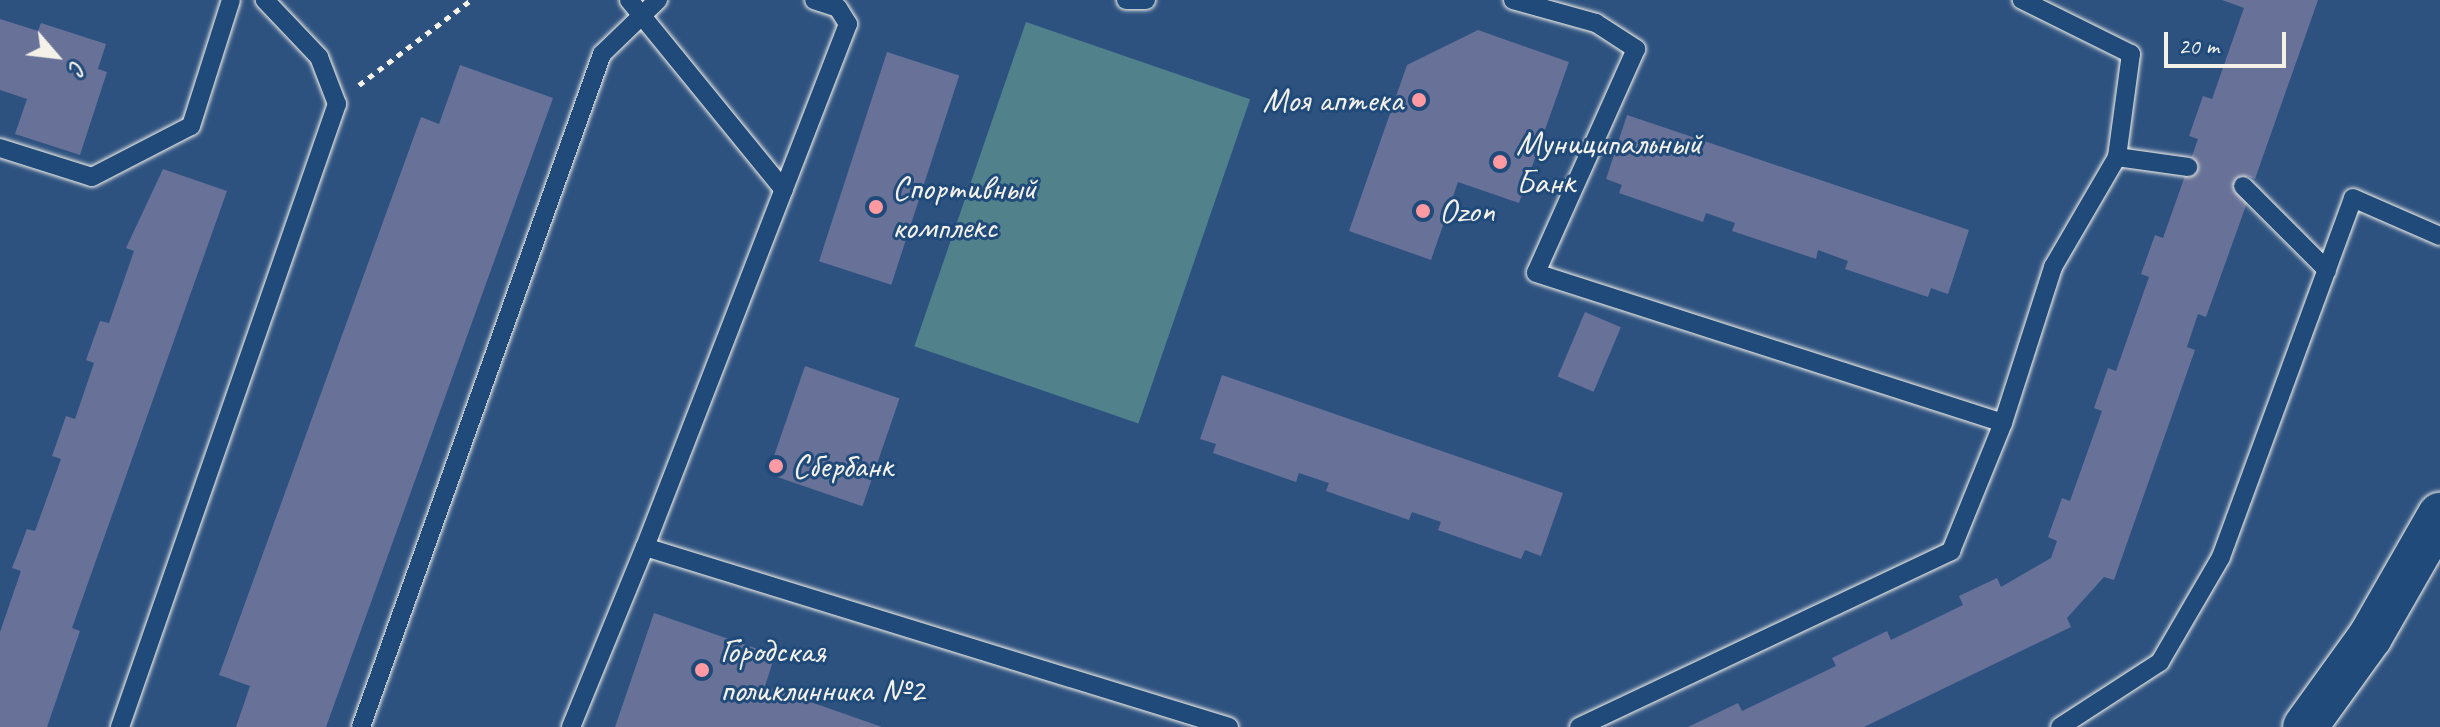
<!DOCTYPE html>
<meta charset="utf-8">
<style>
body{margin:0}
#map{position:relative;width:2440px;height:727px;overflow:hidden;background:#2e5280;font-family:Caveat,sans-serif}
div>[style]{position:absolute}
.green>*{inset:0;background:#51818b;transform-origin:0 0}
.building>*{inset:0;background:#687198;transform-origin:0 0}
.path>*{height:5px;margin-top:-2.5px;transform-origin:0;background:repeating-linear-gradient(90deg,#f4f1e8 0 6px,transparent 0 12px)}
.roads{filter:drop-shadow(0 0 2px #f4f1e8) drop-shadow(0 0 2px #f4f1e8)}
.service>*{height:18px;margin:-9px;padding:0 9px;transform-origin:9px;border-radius:9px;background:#1f4a7a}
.tertiary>*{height:44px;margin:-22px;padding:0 22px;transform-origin:22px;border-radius:22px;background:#1f4a7a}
.dots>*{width:22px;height:22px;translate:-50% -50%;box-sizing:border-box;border:4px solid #1f4a7a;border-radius:50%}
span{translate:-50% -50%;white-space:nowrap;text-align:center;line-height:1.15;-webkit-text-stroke:6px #1f4a7a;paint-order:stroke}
.poi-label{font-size:34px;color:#f4f1e8}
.right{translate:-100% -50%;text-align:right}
.left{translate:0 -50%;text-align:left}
.north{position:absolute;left:16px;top:16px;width:80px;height:80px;-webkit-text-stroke:6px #1f4a7a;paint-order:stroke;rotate:118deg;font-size:22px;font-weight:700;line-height:32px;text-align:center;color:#f4f1e8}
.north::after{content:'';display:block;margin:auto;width:28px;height:36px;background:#f4f1e8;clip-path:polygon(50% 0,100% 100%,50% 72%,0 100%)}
.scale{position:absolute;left:2164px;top:32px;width:122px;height:36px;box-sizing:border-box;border:4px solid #f4f1e8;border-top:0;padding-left:10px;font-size:24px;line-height:28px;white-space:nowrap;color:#f4f1e8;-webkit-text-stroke:6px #1f4a7a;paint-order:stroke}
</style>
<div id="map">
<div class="green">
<div style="left:1026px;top:22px;width:237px;height:343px;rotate:19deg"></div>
</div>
<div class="building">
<div style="clip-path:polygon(2222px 0,2318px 0,2255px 179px,2247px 176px,2243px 186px,2240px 197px,2248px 200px,2206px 317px,2198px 314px,2187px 347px,2195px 350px,2114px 580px,2104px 577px,2067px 618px,2071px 627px,1864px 727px,1688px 727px,1738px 703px,1742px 711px,1836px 666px,1832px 658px,1887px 631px,1891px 640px,1963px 605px,1959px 596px,1997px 578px,2001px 587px,2051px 558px,2057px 541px,2048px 537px,2062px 498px,2070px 501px,2102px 411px,2094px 408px,2108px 368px,2116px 371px,2149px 277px,2141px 274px,2155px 235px,2163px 238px,2198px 139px,2189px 136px,2203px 96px,2212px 99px,2244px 8px)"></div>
<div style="clip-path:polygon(0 19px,38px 31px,41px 23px,106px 44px,98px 69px,107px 72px,80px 155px,15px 134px,27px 99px,0 90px)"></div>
<div style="clip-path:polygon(1478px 30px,1569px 62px,1519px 203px,1458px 182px,1431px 260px,1349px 231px,1407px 65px)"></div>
<div style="left:887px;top:52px;width:76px;height:220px;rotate:18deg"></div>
<div style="clip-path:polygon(460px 65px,553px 98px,326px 727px,236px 727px,250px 686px,219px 675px,421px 117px,439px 124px)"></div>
<div style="clip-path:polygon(1627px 115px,1969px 230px,1948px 294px,1931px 288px,1928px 297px,1845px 269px,1848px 261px,1818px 250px,1816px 259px,1732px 231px,1735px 223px,1706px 213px,1703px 222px,1619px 193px,1622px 185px,1606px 179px)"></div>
<div style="clip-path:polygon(163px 169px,227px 191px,72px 628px,80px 631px,47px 727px,0 727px,0 632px,21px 571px,12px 568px,27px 529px,35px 531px,61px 459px,52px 456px,66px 416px,75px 419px,94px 363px,86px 360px,100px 321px,109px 323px,134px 251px,126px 248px)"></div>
<div style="left:1585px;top:312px;width:39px;height:70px;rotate:23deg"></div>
<div style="left:805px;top:366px;width:100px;height:114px;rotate:19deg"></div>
<div style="clip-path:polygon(1222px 375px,1563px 493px,1541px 556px,1525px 550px,1521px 559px,1438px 530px,1441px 522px,1412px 512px,1409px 520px,1326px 491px,1329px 483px,1299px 473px,1296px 482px,1213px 453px,1216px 444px,1200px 439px)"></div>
<div style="clip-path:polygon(654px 613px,775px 655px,765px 686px,882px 727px,615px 727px)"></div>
</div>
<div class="path">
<div style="left:359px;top:85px;width:141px;rotate:-37.2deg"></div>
</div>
<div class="roads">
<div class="service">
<div style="left:629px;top:0;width:245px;rotate:50.8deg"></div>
<div style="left:1126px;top:0;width:20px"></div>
<div style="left:1513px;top:0;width:86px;rotate:15.5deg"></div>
<div style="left:1596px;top:23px;width:48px;rotate:33deg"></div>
<div style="left:1636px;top:49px;width:245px;rotate:114.1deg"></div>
<div style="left:1536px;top:273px;width:490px;rotate:17.8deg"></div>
<div style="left:0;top:148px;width:96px;rotate:17.5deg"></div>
<div style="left:92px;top:177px;width:111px;rotate:-27.3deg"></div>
<div style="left:191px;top:126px;width:132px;rotate:-72.4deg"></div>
<div style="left:2117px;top:157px;width:72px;rotate:8deg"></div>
<div style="left:2243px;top:186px;width:119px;rotate:45deg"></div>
<div style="left:645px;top:547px;width:561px;rotate:-68.79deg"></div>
<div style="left:848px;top:24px;width:19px;rotate:-122deg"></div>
<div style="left:838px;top:8px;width:25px;rotate:-162deg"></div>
<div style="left:120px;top:727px;width:660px;rotate:-70.8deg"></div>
<div style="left:337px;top:104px;width:50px;rotate:-111deg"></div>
<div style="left:319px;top:57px;width:79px;rotate:-133.5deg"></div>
<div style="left:361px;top:727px;width:715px;rotate:-70.3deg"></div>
<div style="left:602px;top:54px;width:78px;rotate:-44deg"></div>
<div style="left:571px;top:727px;width:195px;rotate:-67.7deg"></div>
<div style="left:645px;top:547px;width:611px;rotate:17.13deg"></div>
<div style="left:1579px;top:727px;width:412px;rotate:-25.3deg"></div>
<div style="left:1951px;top:551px;width:138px;rotate:-67.9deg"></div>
<div style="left:2003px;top:423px;width:164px;rotate:-72.2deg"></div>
<div style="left:2053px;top:267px;width:127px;rotate:-59.8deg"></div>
<div style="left:2117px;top:157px;width:104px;rotate:-82.3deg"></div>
<div style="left:2131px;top:54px;width:122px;rotate:-153.6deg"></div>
<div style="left:2060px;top:727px;width:119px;rotate:-33deg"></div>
<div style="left:2160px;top:662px;width:121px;rotate:-59.8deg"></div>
<div style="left:2221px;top:557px;width:382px;rotate:-69.8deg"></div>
<div style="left:2353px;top:198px;width:95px;rotate:23.6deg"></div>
</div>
<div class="tertiary">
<div style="left:2305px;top:727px;width:111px;rotate:-54.2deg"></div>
<div style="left:2370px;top:637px;width:141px;rotate:-60.2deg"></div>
</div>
</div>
<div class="dots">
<div style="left:1419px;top:100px;background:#ff9aa2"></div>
<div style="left:1500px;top:162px;background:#ff9aa2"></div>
<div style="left:876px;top:207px;background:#ff9aa2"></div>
<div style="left:1423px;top:211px;background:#ff9aa2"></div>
<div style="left:776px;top:466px;background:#ff9aa2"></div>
<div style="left:702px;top:670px;background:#ff9aa2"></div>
</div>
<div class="poi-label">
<span class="right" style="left:1403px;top:100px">Моя аптека</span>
<span class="left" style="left:1516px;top:162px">Муниципальный<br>Банк</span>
<span class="left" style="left:892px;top:207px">Спортивный<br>комплекс</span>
<span class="left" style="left:1439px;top:211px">Ozon</span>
<span class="left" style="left:792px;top:466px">Сбербанк</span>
<span class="left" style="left:720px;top:670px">Городская<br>поликлинника №2</span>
</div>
<div class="north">С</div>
<div class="scale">20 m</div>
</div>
